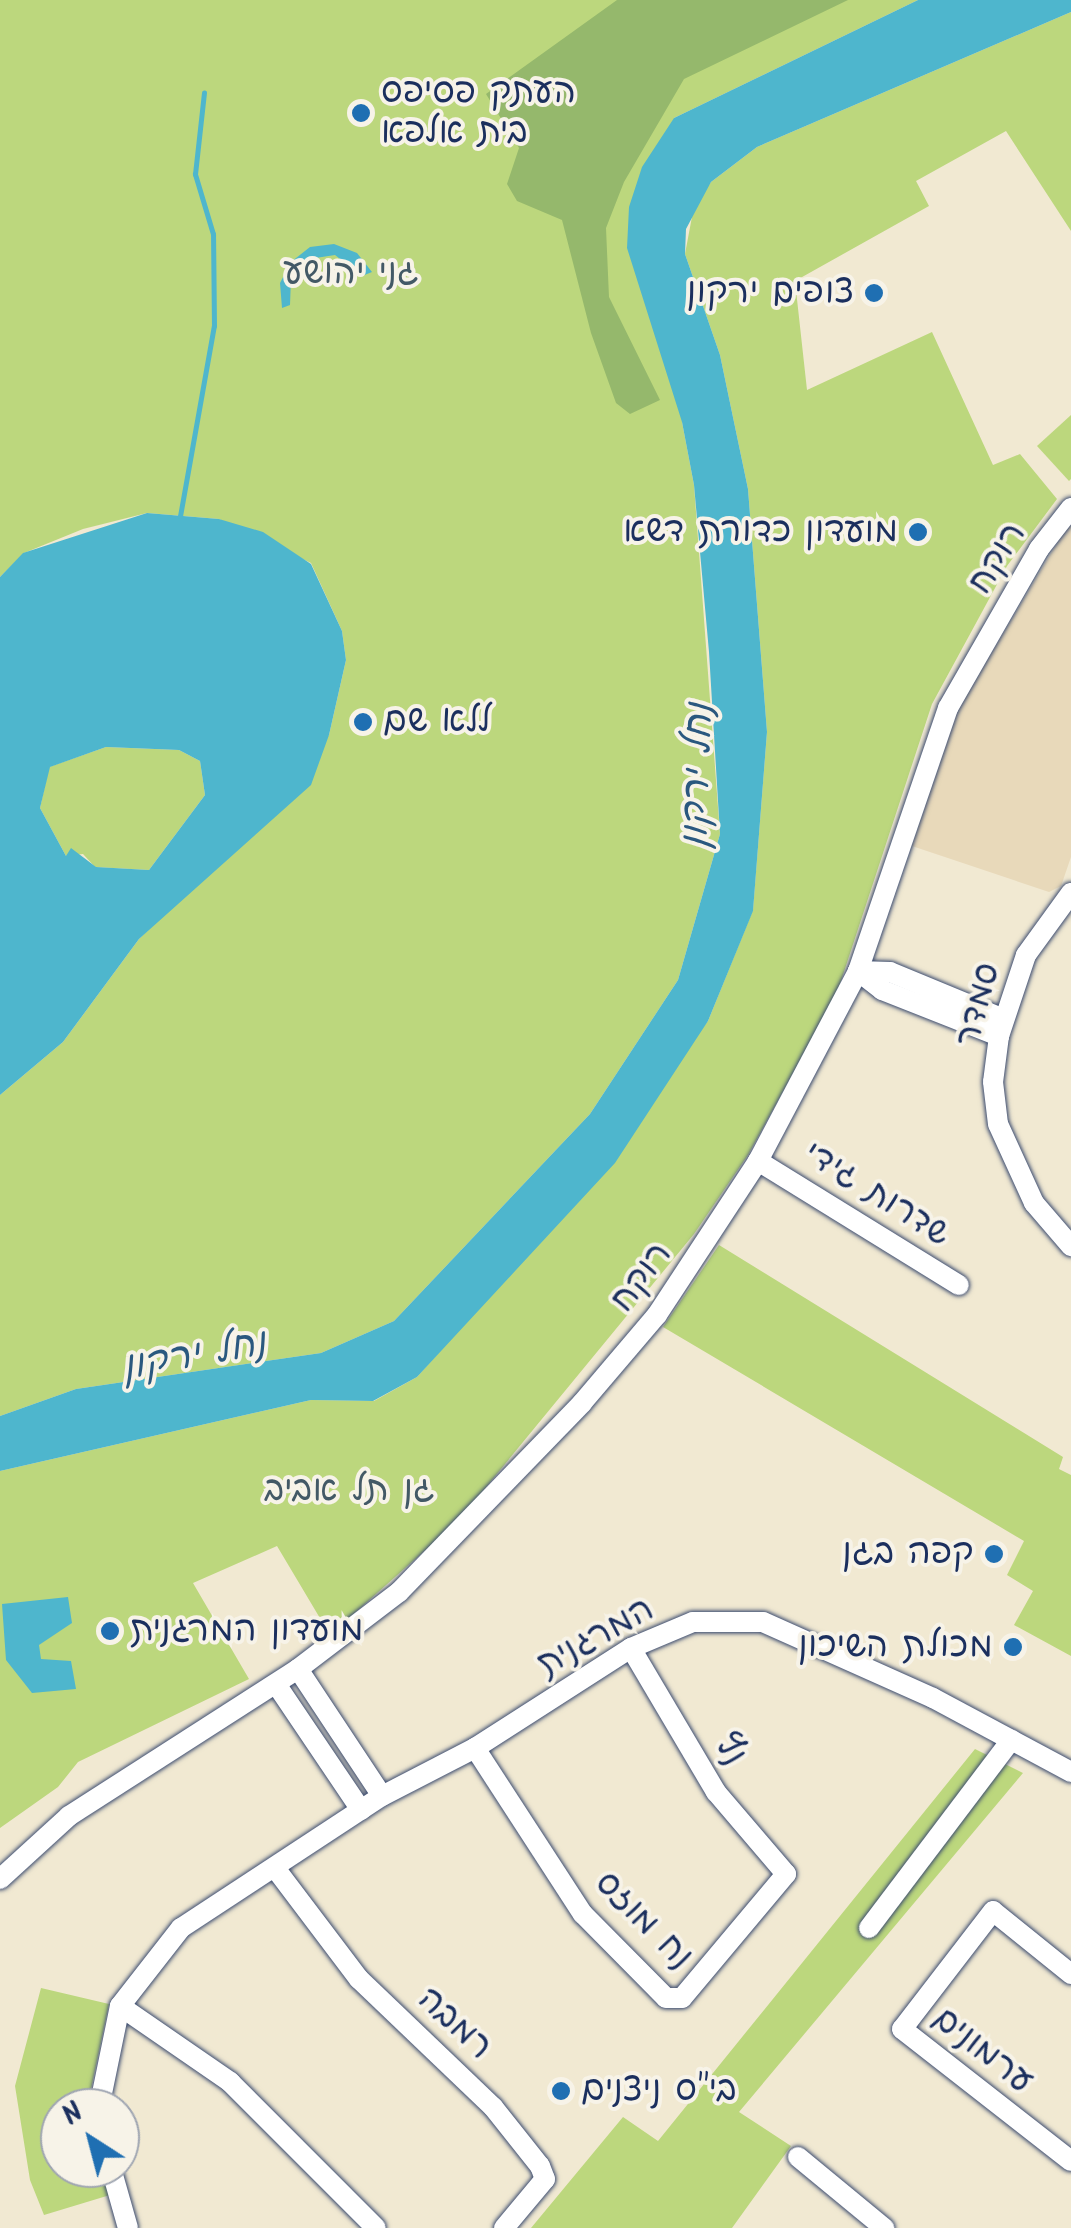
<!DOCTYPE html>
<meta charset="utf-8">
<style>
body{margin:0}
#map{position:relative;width:1071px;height:2228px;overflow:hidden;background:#f1e9d2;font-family:Kalam,"Playpen Sans Hebrew",sans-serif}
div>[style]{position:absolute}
.built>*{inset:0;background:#e8d9ba}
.green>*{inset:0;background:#bcd77d}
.forest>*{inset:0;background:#95b86c}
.water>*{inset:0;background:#4eb6cd}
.stream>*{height:5px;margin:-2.5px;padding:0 2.5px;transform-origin:2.5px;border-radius:2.5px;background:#4eb6cd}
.roads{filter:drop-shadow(0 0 2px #3b4b6f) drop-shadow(0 0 2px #3b4b6f)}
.minor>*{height:20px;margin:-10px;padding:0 10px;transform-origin:10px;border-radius:10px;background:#fff}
.dots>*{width:28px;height:28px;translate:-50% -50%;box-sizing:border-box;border:5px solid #f7f3e8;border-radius:50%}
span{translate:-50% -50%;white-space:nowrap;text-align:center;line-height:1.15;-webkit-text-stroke:8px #f7f3e8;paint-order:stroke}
.poi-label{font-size:35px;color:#1b2f5e}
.left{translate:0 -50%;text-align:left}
.right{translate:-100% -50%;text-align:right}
.park-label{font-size:35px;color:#435966}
.street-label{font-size:35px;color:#1b2f5e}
.water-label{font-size:38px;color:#2a587f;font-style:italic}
.north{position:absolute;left:40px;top:2088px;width:100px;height:100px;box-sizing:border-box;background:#f7f3e8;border:2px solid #9fa5b1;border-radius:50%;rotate:324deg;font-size:28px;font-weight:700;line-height:40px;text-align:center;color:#1b2f5e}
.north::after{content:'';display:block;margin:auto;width:35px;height:45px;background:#1f6fb2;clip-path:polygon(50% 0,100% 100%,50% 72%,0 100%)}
</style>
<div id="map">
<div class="built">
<div style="clip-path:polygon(1071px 520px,1071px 857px,1061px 886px,1049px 892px,912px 846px,957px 711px)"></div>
</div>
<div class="green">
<div style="clip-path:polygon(0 0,918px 0,674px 118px,682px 422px,694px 485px,720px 834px,678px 980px,590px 1114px,394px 1321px,321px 1353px,76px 1389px,0 1416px,0 1095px,63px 1042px,139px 939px,252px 831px,329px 735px,346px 660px,342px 631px,311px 563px,219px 519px,147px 513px,83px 529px,24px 553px,0 577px)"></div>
<div style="clip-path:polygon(1071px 12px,1071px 231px,1006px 131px,916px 181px,929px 206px,795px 281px,807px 390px,932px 332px,993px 465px,1020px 454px,1057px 499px,1007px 566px,932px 704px,837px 993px,748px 1155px,694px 1234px,459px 1520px,330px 1635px,277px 1546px,193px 1583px,249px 1679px,78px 1762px,58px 1787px,0 1828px,0 1471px,311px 1400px,374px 1401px,417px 1377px,502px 1282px,708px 1021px,753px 910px,767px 732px,748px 489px,720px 355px,685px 254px,694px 206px,711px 182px,757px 147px)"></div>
<div style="clip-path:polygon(1071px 415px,1071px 479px,1069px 481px,1037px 446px)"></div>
<div style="clip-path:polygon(106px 747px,179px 750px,200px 761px,205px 795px,149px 870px,95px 867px,83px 854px,66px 856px,40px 808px,49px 767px)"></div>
<div style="clip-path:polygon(719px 1245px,1063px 1457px,1059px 1469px,1071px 1475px,1071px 1656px,1014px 1625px,1033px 1591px,1007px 1575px,1024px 1541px,663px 1327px)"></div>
<div style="clip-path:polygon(975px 1749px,1023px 1773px,739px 2112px,791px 2146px,732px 2228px,531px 2228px,623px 2117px,658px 2141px)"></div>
<div style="clip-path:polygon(41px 1988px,109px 2004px,87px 2108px,60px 2108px,60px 2168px,101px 2168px,110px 2195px,44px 2215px,30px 2180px,15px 2086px)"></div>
</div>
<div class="forest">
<div style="clip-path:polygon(617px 0,848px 0,684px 79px,624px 182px,606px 228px,609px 297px,660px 400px,630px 414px,616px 403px,591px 333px,562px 220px,517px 201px,507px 184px,519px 148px,486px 94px)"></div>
</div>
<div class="water">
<div style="clip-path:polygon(918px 0,1071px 0,1071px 12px,757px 147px,711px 182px,686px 229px,685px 254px,720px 355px,748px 489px,767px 732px,753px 911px,708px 1021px,615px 1163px,417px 1377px,373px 1401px,311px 1400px,0 1471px,0 1416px,76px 1389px,321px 1353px,394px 1321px,590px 1114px,678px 980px,720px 834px,709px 652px,694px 485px,682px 422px,627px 248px,629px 207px,642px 167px,674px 118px)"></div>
<div style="clip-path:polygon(334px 244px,357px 253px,372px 272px,362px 276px,335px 255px,309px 259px,291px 278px,290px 305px,282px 308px,280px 283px,291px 262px,310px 247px)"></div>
<div style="clip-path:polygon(evenodd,147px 513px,219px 519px,263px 532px,311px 564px,342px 631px,346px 660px,329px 735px,311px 785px,139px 939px,63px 1042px,0 1095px,0 577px,23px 553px,147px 513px,106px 747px,179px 750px,200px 761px,205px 795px,149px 870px,96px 867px,71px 848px,66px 856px,40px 808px,50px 767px,106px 747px)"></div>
<div style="clip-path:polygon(68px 1597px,72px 1623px,39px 1645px,41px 1659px,71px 1661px,76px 1689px,32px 1693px,6px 1660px,2px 1604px)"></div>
</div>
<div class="stream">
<div style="left:180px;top:516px;width:193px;rotate:-79.9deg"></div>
<div style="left:214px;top:326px;width:92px;rotate:-90.6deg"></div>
<div style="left:213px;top:234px;width:63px;rotate:-106.7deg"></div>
<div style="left:195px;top:174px;width:82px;rotate:-83.7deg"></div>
</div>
<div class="roads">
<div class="minor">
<div style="left:1071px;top:893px;width:77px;rotate:126deg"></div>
<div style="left:1026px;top:955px;width:85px;rotate:108.4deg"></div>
<div style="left:999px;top:1036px;width:46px;rotate:97.4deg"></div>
<div style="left:993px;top:1082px;width:42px;rotate:83.2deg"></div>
<div style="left:998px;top:1124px;width:87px;rotate:65.5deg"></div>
<div style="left:1034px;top:1203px;width:57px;rotate:49.3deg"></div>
<div style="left:858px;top:971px;width:31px;rotate:38deg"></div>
<div style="left:882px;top:990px;width:126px;rotate:21.5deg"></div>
<div style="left:858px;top:971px;width:32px;rotate:2deg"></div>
<div style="left:890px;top:972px;width:123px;rotate:22.4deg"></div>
<div style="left:758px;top:1161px;width:236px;rotate:31.7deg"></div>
<div style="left:298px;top:1669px;width:152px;rotate:56.5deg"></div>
<div style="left:276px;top:1684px;width:152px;rotate:56deg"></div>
<div style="left:475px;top:1748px;width:198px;rotate:57deg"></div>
<div style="left:583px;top:1914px;width:118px;rotate:45.3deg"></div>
<div style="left:666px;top:1998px;width:16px"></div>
<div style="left:682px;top:1998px;width:162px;rotate:-50deg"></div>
<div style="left:786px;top:1874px;width:108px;rotate:-130.5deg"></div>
<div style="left:716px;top:1792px;width:167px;rotate:-120.6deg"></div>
<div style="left:275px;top:1868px;width:139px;rotate:52.9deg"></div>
<div style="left:359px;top:1979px;width:185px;rotate:43.7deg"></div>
<div style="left:493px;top:2107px;width:75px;rotate:51.5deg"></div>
<div style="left:540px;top:2166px;width:14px;rotate:69deg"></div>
<div style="left:545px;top:2179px;width:64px;rotate:129.9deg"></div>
<div style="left:0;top:1879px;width:93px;rotate:-42.4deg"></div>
<div style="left:69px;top:1816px;width:272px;rotate:-32.7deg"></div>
<div style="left:298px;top:1669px;width:127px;rotate:-37.3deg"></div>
<div style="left:399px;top:1592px;width:263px;rotate:-45.9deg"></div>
<div style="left:582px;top:1403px;width:116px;rotate:-49.6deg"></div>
<div style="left:657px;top:1315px;width:184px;rotate:-56.7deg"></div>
<div style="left:758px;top:1161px;width:215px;rotate:-62.2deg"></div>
<div style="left:858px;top:971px;width:278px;rotate:-71.1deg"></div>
<div style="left:948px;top:708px;width:183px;rotate:-60.2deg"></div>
<div style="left:1039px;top:549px;width:52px;rotate:-52deg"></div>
<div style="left:869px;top:1928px;width:236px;rotate:-52.9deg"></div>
<div style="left:1071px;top:1974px;width:100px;rotate:-141.1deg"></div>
<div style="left:993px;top:1911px;width:149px;rotate:127.6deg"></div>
<div style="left:902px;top:2029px;width:214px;rotate:38deg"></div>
<div style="left:120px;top:2006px;width:134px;rotate:34.6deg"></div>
<div style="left:230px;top:2082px;width:206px;rotate:45deg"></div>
<div style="left:99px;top:2108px;width:104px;rotate:-78.4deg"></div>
<div style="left:120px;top:2006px;width:99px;rotate:-52deg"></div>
<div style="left:181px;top:1928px;width:240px;rotate:-33.3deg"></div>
<div style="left:382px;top:1796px;width:105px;rotate:-27.3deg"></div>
<div style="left:475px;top:1748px;width:185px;rotate:-32.7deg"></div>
<div style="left:631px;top:1648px;width:67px;rotate:-22.8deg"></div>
<div style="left:693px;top:1622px;width:70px"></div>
<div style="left:763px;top:1622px;width:186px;rotate:24.1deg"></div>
<div style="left:933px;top:1698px;width:157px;rotate:28.2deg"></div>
<div style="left:798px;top:2157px;width:112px;rotate:39.5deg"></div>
<div style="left:111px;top:2168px;width:62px;rotate:74.2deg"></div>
</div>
</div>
<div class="dots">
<div style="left:361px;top:113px;background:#1f6fb2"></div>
<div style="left:874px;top:293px;background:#1f6fb2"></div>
<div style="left:918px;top:532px;background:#1f6fb2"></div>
<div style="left:363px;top:722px;background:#1f6fb2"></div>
<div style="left:994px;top:1554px;background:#1f6fb2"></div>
<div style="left:110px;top:1631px;background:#1f6fb2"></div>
<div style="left:1013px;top:1647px;background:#1f6fb2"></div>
<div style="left:561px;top:2091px;background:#1f6fb2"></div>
</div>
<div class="poi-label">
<span class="left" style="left:381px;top:113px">העתק פסיפס<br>בית אלפא</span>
<span class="right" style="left:854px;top:293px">צופים ירקון</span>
<span class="right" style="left:898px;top:532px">מועדון כדורת דשא</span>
<span class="left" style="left:383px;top:722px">ללא שם</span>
<span class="right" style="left:974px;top:1554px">קפה בגן</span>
<span class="left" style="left:130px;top:1631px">מועדון המרגנית</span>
<span class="right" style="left:993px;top:1647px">מכולת השיכון</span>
<span class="left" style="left:581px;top:2091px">בי"ס ניצנים</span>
</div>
<div class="park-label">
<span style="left:351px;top:274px">גני יהושע</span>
<span style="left:349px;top:1491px">גן תל אביב</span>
</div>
<div class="street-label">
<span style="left:998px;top:559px;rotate:-58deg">רוקח</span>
<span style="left:979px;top:1005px;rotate:-75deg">סמדר</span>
<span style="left:876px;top:1195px;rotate:32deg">שדרות גידי</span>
<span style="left:642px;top:1278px;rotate:-53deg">רוקח</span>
<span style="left:596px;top:1638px;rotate:-29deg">המרגנית</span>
<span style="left:729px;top:1750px;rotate:59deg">נץ</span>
<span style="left:643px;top:1921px;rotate:45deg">נח מוזס</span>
<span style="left:454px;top:2024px;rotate:43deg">רמבה</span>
<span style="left:982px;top:2051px;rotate:38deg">ערמונים</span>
</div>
<div class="water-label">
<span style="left:699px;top:776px;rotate:-88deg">נחל ירקון</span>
<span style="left:194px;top:1357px;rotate:-10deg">נחל ירקון</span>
</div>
<div class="north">N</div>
</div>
